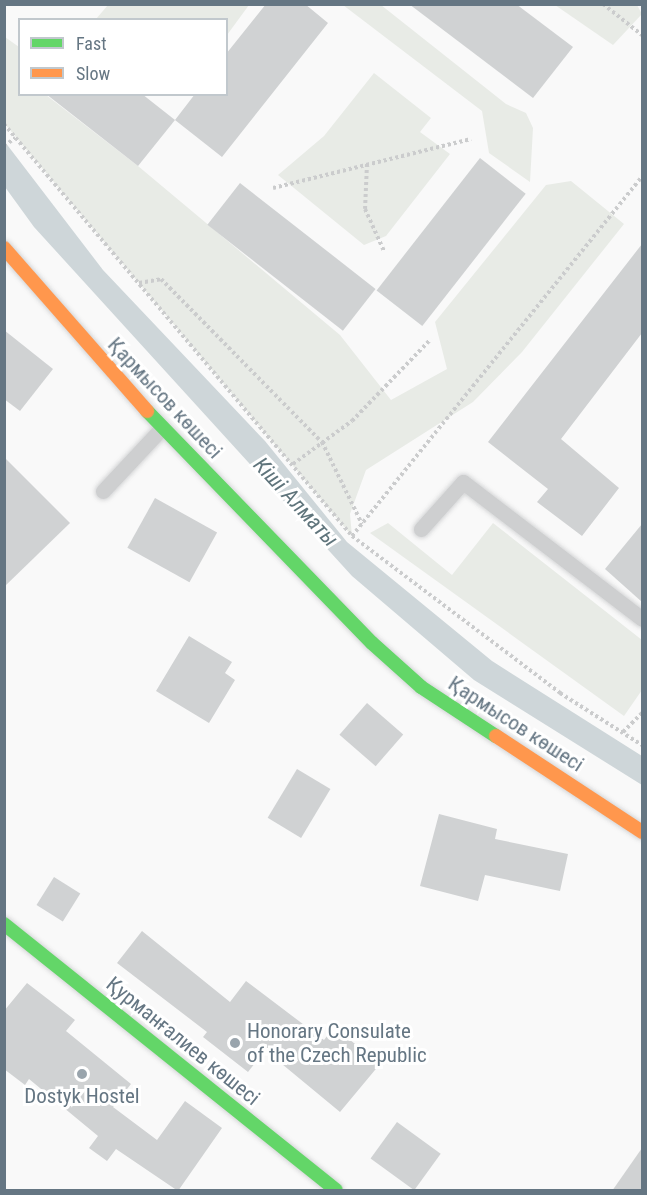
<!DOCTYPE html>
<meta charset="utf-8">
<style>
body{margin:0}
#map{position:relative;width:647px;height:1195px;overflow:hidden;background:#f9f9f9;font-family:"Roboto Condensed",sans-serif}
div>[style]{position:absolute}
.green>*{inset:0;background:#e8ebe6}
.water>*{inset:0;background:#ced6d9}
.building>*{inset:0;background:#d0d2d3;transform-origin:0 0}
.path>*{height:4px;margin-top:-2px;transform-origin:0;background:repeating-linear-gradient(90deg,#cbcccd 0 3px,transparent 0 6px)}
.roads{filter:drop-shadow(0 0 2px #d5d6d7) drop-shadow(0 0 2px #d5d6d7)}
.lane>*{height:15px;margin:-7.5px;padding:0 7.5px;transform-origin:7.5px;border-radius:7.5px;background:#cecfd0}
.fast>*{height:14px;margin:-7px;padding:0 7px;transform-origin:7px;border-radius:7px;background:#63d668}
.slow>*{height:14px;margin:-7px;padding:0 7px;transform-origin:7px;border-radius:7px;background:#ff974d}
.dots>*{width:16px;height:16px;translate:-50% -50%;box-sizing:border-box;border:3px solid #fff;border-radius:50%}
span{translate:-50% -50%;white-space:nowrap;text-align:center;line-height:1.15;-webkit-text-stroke:6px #fff;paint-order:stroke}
.street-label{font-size:21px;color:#657683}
.poi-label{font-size:21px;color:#657683}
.left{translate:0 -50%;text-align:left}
.water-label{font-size:22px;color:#60757c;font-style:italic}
.frame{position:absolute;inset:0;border:6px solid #657683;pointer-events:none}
.legend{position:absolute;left:18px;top:18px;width:210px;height:78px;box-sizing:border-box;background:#fff;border:2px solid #c1c8cd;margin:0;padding:8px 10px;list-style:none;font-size:18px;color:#657683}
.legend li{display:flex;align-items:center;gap:12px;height:30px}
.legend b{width:30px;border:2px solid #c1c8cd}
</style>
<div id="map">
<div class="green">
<div style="clip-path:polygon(108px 5px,108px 4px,249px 5px,227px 35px,226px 20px,96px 19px)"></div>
<div style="clip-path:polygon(343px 5px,381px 5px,506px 104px,526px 113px,533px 128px,530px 182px,489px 153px,482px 111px)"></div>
<div style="clip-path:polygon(555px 5px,637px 5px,642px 14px,613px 45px)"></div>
<div style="clip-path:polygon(5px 37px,19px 47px,20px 94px,46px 95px,138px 166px,340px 335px,391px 400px,447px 369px,435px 322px,546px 185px,571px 181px,624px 224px,522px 352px,473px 402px,366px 470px,350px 514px,352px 536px,5px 124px)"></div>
<div style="clip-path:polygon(374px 73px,431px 118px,420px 132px,450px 154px,386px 236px,364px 245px,278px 175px,324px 136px)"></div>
<div style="clip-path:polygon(388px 523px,452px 575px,493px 523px,642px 640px,642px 690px,624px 716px,370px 533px)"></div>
</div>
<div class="water">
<div style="clip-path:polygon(5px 142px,103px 270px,265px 441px,347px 542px,492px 661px,642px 756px,642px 785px,474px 680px,352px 576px,34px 227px,5px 187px)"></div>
</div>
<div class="building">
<div style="clip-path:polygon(266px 4px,305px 4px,328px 23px,222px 157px,175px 120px,195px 94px,226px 94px,226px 54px)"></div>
<div style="clip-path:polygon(409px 4px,516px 4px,573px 47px,533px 98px)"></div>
<div style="clip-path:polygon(46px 94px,142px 94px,175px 120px,138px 166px)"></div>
<div style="left:480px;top:158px;width:58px;height:168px;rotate:38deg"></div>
<div style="left:240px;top:183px;width:172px;height:53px;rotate:38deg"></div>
<div style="clip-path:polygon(642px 244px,642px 333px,561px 439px,619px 488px,582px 536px,537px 502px,548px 489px,488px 442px)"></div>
<div style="clip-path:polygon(4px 330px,53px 369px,20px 411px,4px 399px)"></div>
<div style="clip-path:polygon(4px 457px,70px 523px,4px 587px)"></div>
<div style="left:155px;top:498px;width:71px;height:57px;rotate:29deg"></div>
<div style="clip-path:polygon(642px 524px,642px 602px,605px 569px)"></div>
<div style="clip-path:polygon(189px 636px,232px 662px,225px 673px,235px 680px,209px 723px,156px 691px)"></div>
<div style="left:367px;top:703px;width:48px;height:42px;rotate:41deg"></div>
<div style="left:297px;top:769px;width:39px;height:57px;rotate:31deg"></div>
<div style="clip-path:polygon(439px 814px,497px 829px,495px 839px,568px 854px,560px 891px,485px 875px,478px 901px,420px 886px)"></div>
<div style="left:54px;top:877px;width:31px;height:33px;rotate:32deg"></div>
<div style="clip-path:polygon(142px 931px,230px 1002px,246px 981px,324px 1040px,334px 1027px,380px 1064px,340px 1112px,265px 1050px,248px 1072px,203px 1037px,207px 1032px,117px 963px)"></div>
<div style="clip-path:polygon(27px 983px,75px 1020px,66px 1031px,131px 1084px,113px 1107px,157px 1140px,185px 1101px,222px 1128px,178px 1191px,116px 1149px,107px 1161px,89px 1148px,98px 1136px,29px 1079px,25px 1085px,4px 1069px,4px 1011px)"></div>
<div style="left:397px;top:1122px;width:54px;height:45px;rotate:36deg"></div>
<div style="clip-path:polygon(642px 1148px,642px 1191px,612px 1191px)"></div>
</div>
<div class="path">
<div style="left:603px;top:4px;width:50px;rotate:38.5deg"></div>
<div style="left:4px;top:124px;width:539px;rotate:49.81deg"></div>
<div style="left:352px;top:536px;width:261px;rotate:37deg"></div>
<div style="left:560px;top:693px;width:97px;rotate:32.4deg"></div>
<div style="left:4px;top:146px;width:14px;rotate:-36deg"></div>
<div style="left:367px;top:164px;width:45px;rotate:92.5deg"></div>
<div style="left:365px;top:209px;width:46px;rotate:65.7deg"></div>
<div style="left:273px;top:188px;width:204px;rotate:-13.9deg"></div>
<div style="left:139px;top:283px;width:22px;rotate:-10deg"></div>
<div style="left:161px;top:279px;width:229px;rotate:45.4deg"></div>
<div style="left:322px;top:442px;width:91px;rotate:64deg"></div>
<div style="left:293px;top:464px;width:73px;rotate:-36.1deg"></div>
<div style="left:352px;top:421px;width:114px;rotate:-46.1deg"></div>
<div style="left:352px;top:536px;width:461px;rotate:-51.1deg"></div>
<div style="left:623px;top:732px;width:27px;rotate:-45deg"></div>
</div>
<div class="roads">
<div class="lane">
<div style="left:103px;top:491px;width:86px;rotate:-46.9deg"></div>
<div style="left:421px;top:529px;width:63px;rotate:-48.2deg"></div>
<div style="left:463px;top:482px;width:225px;rotate:37.4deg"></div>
</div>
<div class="fast">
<div style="left:147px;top:411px;width:323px;rotate:45.9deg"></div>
<div style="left:372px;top:643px;width:66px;rotate:41.9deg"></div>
<div style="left:421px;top:687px;width:90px;rotate:33.2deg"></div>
<div style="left:4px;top:924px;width:425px;rotate:38.7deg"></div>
</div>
<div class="slow">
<div style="left:4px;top:248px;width:217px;rotate:48.7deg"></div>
<div style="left:496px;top:736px;width:175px;rotate:33.3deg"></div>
</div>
</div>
<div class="dots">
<div style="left:235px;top:1043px;background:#99a4ac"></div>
<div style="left:82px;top:1074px;background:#99a4ac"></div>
</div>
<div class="street-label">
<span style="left:165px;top:398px;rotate:47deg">Қармысов көшесі</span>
<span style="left:516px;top:724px;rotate:33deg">Қармысов көшесі</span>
<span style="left:183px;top:1041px;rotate:39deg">Қурманғалиев көшесі</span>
</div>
<div class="poi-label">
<span class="left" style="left:247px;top:1043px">Honorary Consulate<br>of the Czech Republic</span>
<span style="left:82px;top:1096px">Dostyk Hostel</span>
</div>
<div class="water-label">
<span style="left:296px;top:502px;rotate:47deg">Кіші Алматы</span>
</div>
<div class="frame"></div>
<ul class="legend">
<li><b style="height:8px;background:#63d668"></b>Fast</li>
<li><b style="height:8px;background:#ff974d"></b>Slow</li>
</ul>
</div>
